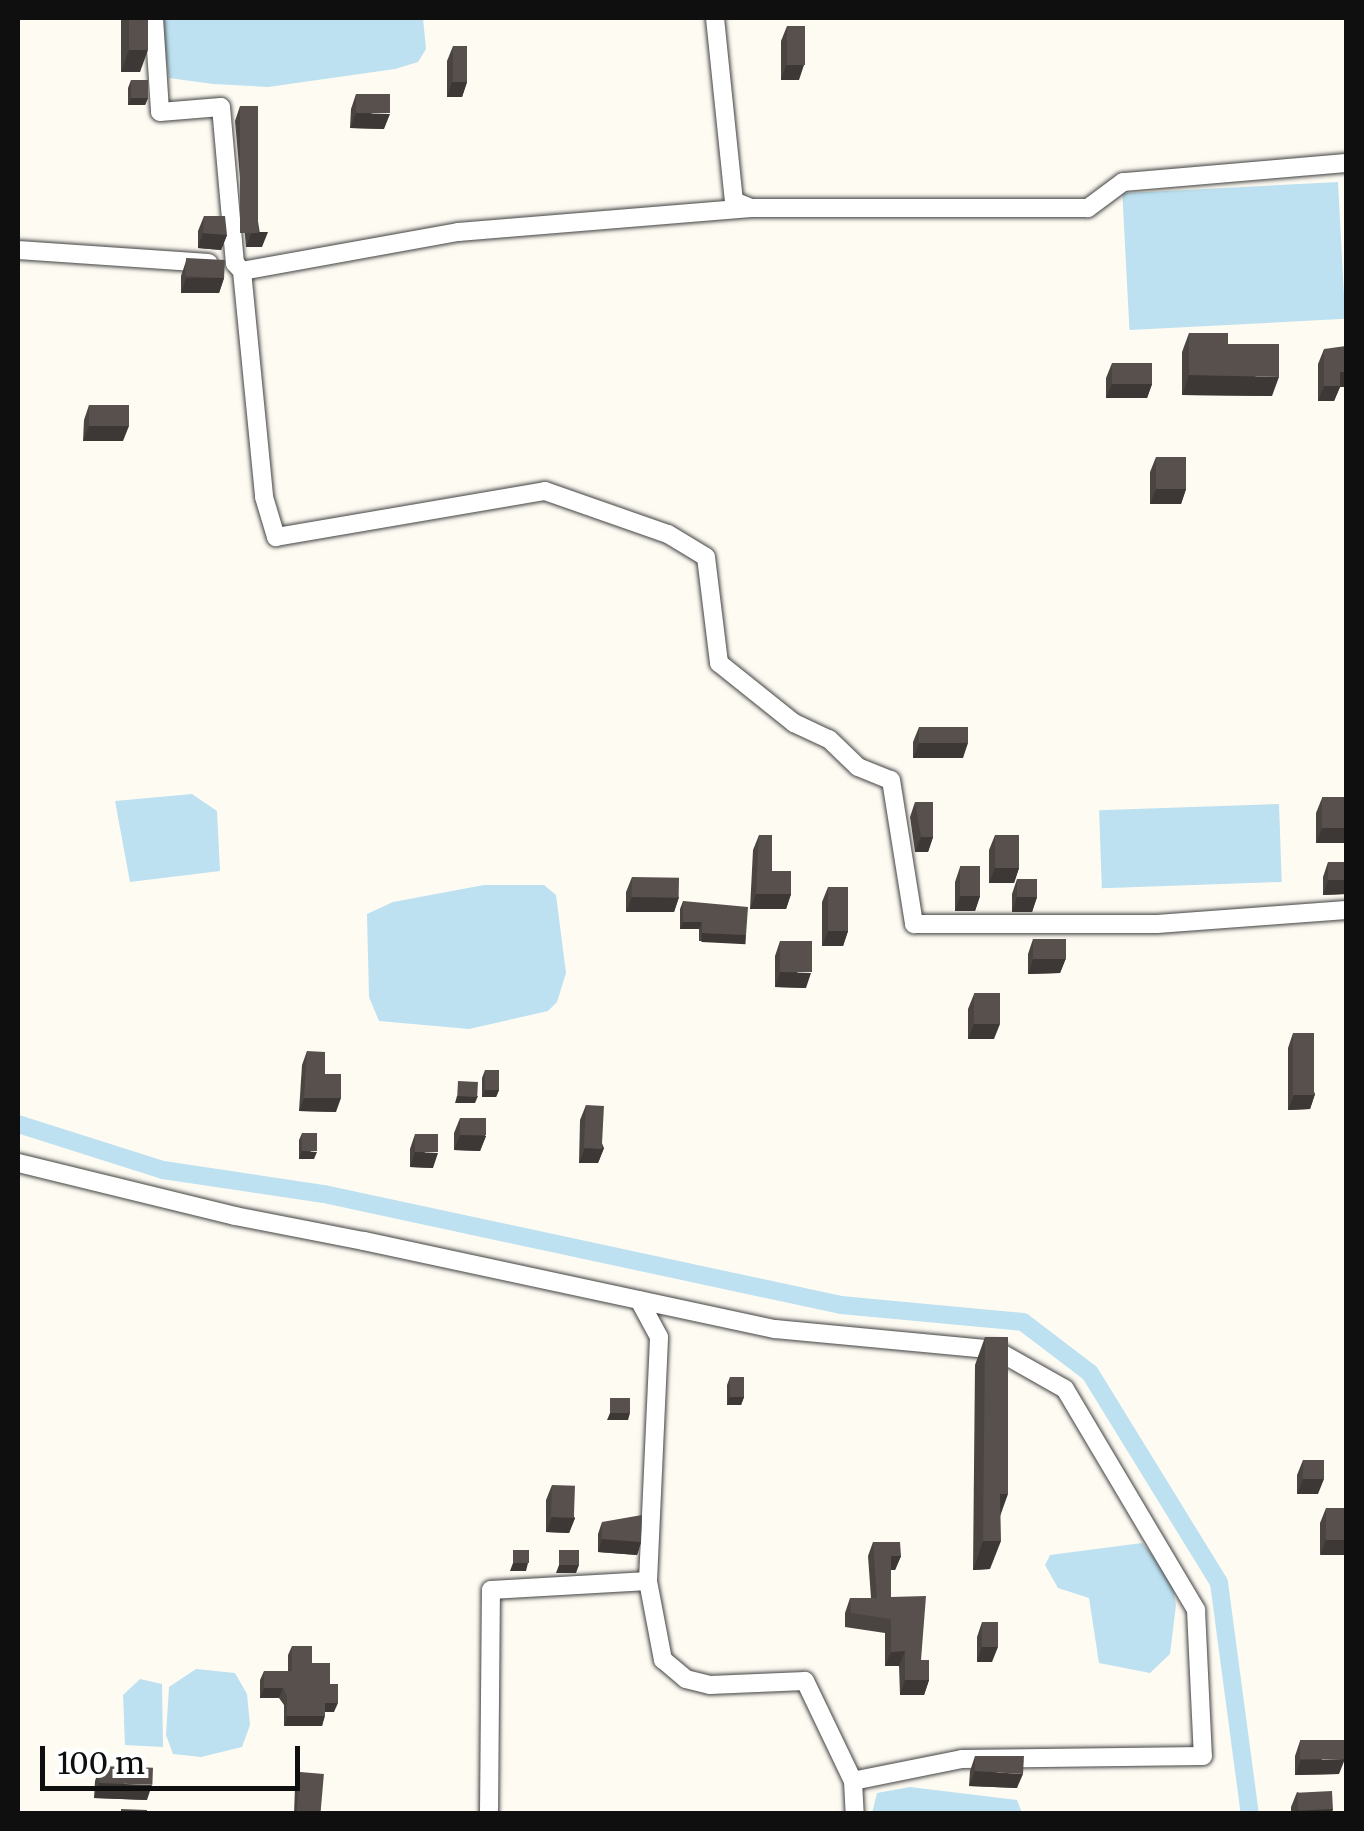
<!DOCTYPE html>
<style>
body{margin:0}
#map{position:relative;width:1364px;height:1831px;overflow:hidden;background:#fefbf3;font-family:Merriweather,serif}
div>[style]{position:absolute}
.water>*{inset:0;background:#bde1f0;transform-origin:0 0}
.canal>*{height:18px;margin:-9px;padding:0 9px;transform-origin:9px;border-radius:9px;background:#bde1f0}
.roads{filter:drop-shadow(0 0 2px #424242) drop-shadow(0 0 2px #424242)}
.minor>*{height:18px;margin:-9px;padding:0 9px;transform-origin:9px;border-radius:9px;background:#fff}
.wall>*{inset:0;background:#4b4542}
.shaded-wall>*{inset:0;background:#3d3836;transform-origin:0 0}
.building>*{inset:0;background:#57504d;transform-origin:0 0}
span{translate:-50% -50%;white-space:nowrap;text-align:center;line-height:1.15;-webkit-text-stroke:10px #fff;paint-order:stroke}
.frame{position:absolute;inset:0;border:20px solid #0f0f0f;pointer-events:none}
.scale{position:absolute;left:40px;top:1746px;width:260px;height:45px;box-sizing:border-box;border:5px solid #0f0f0f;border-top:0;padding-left:12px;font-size:30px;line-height:35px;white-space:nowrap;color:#0f0f0f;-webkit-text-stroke:8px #fff;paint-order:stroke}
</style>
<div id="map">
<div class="water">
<div style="clip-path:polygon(161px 18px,423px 18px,426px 49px,418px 62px,395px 69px,268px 87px,213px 84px,169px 78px)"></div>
<div style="left:1338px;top:182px;width:137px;height:216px;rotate:87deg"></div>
<div style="clip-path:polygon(192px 794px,217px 811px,220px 871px,130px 882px,115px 801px)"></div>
<div style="left:1279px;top:804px;width:78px;height:180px;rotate:88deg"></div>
<div style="clip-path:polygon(484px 885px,544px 885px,556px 895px,566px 973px,557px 1002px,548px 1011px,469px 1029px,379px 1021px,369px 997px,367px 914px,393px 902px)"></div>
<div style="clip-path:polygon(1142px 1543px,1171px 1577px,1176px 1605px,1170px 1654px,1150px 1673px,1099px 1663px,1089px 1598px,1058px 1588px,1045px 1565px,1050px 1555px)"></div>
<div style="clip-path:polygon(196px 1669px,235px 1673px,247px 1694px,250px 1725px,242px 1747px,201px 1757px,173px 1754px,166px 1735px,169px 1687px)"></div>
<div style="clip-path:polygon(140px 1679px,162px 1684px,163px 1747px,125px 1745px,123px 1695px)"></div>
<div style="clip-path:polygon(910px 1787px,1017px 1800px,1022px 1813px,872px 1813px,877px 1793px)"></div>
</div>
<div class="canal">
<div style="left:18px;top:1124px;width:152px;rotate:17.6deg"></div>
<div style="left:163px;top:1170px;width:163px;rotate:8.5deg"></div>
<div style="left:324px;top:1194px;width:529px;rotate:12.12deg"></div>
<div style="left:841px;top:1305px;width:183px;rotate:5.3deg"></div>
<div style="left:1023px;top:1322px;width:84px;rotate:37.3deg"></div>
<div style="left:1090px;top:1373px;width:246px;rotate:58.4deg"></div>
<div style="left:1219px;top:1583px;width:233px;rotate:82.4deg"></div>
</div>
<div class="roads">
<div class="minor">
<div style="left:154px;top:18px;width:94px;rotate:86.3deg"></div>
<div style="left:160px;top:112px;width:61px;rotate:-4.7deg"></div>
<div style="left:221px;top:107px;width:157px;rotate:84.9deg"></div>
<div style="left:235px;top:263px;width:11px;rotate:49deg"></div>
<div style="left:715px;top:18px;width:184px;rotate:84.1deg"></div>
<div style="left:734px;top:201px;width:18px;rotate:22deg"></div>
<div style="left:1346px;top:163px;width:224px;rotate:175.1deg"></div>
<div style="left:1123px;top:182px;width:44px;rotate:143.4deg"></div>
<div style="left:1088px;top:208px;width:337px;rotate:180deg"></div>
<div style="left:751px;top:208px;width:294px;rotate:175.3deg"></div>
<div style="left:458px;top:232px;width:219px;rotate:169.8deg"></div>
<div style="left:242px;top:271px;width:227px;rotate:84.4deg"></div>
<div style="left:264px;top:497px;width:42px;rotate:73.3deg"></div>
<div style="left:276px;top:537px;width:273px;rotate:-9.7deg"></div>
<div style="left:545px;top:491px;width:130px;rotate:19.3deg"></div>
<div style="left:668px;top:534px;width:44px;rotate:31.2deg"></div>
<div style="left:706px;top:557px;width:107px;rotate:83deg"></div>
<div style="left:719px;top:663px;width:96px;rotate:38.7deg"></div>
<div style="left:794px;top:723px;width:38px;rotate:25deg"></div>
<div style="left:829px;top:739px;width:40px;rotate:44deg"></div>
<div style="left:858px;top:767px;width:35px;rotate:22deg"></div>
<div style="left:891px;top:780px;width:146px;rotate:80.9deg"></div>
<div style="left:914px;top:924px;width:243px"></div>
<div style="left:1157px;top:924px;width:190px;rotate:-4.2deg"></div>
<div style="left:18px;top:250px;width:191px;rotate:3.9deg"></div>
<div style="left:18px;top:1163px;width:223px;rotate:13.7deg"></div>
<div style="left:235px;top:1216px;width:131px;rotate:11deg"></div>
<div style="left:364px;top:1241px;width:420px;rotate:12.1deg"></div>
<div style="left:775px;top:1329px;width:222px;rotate:5.4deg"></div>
<div style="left:996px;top:1350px;width:79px;rotate:29.5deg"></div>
<div style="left:1065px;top:1389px;width:257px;rotate:59.3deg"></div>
<div style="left:1196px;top:1610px;width:146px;rotate:87.3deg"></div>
<div style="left:1203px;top:1756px;width:241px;rotate:179.3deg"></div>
<div style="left:962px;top:1759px;width:111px;rotate:168.6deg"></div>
<div style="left:853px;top:1781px;width:111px;rotate:-115.6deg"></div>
<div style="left:805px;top:1681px;width:95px;rotate:177.6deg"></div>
<div style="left:710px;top:1685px;width:25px;rotate:-166deg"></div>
<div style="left:686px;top:1679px;width:30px;rotate:-140deg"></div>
<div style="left:663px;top:1660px;width:80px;rotate:-100.8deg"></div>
<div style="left:648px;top:1581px;width:244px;rotate:-87.4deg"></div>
<div style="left:659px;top:1337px;width:42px;rotate:-118.4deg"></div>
<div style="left:853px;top:1781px;width:33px;rotate:87deg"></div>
<div style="left:489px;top:1814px;width:224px;rotate:-89.5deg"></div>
<div style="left:491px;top:1590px;width:157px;rotate:-3.3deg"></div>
</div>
</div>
<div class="wall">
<div style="clip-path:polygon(121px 18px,148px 18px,140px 72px,121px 72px)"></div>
<div style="clip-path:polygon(787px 26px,799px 80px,781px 80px,781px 41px)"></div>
<div style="clip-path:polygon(453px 46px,467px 82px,462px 97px,447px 97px,447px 61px)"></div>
<div style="clip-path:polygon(131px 80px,148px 98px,145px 105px,128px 105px,128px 88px)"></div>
<div style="clip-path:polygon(356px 94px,384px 129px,350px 128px,351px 109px)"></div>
<div style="clip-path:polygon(240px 106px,262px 247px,246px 247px,235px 121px)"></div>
<div style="clip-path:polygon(204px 216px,227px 235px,221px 250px,198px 248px,198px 231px)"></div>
<div style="clip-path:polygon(186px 261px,224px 278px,219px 293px,181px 293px,181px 276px)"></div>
<div style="clip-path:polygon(1189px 333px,1228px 344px,1272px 396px,1182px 395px,1182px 352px)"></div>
<div style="clip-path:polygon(1324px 349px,1346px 387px,1340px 387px,1334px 401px,1318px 401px,1318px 364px)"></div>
<div style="clip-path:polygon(1112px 363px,1152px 384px,1147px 398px,1106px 398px,1106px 378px)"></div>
<div style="clip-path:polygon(89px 405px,123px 441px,83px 441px,84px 420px)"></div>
<div style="clip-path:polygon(1156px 457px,1186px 489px,1181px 504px,1150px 504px,1150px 472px)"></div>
<div style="clip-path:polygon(919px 727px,963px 758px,913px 758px,913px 742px)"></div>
<div style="clip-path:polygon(1346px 797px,1346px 839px,1345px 843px,1316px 843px,1316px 813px,1322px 798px)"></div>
<div style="clip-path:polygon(915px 802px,933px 837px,928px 852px,915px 852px,910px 817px)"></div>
<div style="clip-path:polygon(759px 835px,772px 871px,791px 894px,786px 909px,750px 909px,753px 850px)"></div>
<div style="clip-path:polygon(995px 835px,1019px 868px,1014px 883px,989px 883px,989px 850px)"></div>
<div style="clip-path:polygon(1328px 862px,1346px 862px,1346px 894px,1323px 895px,1323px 877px)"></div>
<div style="clip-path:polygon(960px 867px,980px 896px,975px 911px,955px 911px,955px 882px)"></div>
<div style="clip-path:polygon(632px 877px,679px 897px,674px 912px,626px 912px,626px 892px)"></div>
<div style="clip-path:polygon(1017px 879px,1037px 897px,1032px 912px,1012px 912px,1012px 894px)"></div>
<div style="clip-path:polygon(828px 887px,848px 931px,843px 946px,822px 946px,822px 902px)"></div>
<div style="clip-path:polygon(683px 901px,746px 935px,743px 943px,699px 941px,699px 929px,680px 929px,680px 909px)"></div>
<div style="clip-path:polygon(1033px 939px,1066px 958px,1060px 973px,1028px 974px,1028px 954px)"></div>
<div style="clip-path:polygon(780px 941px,806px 988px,775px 987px,775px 956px)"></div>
<div style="clip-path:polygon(974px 994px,994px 1039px,968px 1039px,968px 1009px)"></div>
<div style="clip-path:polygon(1293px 1033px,1315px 1094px,1310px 1109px,1288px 1110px,1288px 1048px)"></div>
<div style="clip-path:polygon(307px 1051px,325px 1074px,336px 1112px,299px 1111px,302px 1065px)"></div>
<div style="clip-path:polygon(485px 1070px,499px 1090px,496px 1097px,482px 1097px,482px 1078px)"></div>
<div style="clip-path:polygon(586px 1105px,604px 1148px,598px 1163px,579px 1163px,580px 1120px)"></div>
<div style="clip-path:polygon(460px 1118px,486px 1136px,480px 1151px,454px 1150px,454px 1133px)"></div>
<div style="clip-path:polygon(302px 1133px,314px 1159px,299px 1159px,299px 1140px)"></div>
<div style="clip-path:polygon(415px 1134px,433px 1168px,410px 1167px,410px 1149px)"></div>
<div style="clip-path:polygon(985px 1337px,990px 1569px,973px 1570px,975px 1365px)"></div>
<div style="clip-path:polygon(730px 1377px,744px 1397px,741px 1405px,727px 1405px,727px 1385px)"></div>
<div style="clip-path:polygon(1303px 1460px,1318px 1494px,1297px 1494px,1297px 1475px)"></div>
<div style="clip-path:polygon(552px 1485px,575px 1518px,569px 1533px,546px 1532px,546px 1500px)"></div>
<div style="clip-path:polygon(1326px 1508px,1346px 1508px,1320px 1555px,1320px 1523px)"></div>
<div style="clip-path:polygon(602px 1522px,641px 1542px,637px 1555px,598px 1552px,598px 1534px)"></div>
<div style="clip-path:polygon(873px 1542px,901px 1556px,895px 1570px,891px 1570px,891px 1597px,921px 1660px,929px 1680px,924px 1695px,900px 1695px,899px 1666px,885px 1666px,885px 1633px,845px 1627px,845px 1613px,850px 1598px,871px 1598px,868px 1556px)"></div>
<div style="clip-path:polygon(982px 1622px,992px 1662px,977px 1662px,977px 1637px)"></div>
<div style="clip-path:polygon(292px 1646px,312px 1663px,330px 1684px,334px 1712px,325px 1712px,322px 1726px,284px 1726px,284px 1705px,279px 1698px,260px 1698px,260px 1680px,264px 1671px,288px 1671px,288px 1655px)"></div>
<div style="clip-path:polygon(1300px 1741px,1339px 1774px,1295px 1775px,1295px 1756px)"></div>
<div style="clip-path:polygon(975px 1756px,1017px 1788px,969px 1786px,970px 1771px)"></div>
<div style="clip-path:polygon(100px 1766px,147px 1800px,94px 1798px,95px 1781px)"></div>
<div style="clip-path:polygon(300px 1772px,322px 1814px,294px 1814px,295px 1787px)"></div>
<div style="clip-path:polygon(1297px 1792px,1333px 1809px,1331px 1814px,1291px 1814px,1291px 1807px)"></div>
</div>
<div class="shaded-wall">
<div style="clip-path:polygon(129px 50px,148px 50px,140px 72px,121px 72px)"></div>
<div style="clip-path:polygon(786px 65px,804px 65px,799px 80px,781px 80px)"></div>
<div style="clip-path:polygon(452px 82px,467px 82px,462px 97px,447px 97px)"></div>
<div style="clip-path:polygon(131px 98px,148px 98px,145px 105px,128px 105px)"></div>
<div style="clip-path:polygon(356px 113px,390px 114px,384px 129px,350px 128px)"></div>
<div style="clip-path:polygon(252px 232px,268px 232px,262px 247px,246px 247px)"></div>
<div style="clip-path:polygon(203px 233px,227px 235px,221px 250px,198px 248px)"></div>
<div style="clip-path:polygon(186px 278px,224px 278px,219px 293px,181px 293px)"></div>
<div style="clip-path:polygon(1340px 372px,1346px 372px,1346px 387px,1340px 387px,1334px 401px,1318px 401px,1324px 386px)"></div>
<div style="clip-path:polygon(1189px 375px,1279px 377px,1272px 396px,1182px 395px)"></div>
<div style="clip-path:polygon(1112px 384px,1152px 384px,1147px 398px,1106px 398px)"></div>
<div style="clip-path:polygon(89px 426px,129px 426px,123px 441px,83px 441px)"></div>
<div style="clip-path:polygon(1156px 489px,1186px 489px,1181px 504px,1150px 504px)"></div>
<div style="clip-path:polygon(919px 743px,968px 743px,963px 758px,913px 758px)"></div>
<div style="clip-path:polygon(1322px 828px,1346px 828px,1345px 843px,1316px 843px)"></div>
<div style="clip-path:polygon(921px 837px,933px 837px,928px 852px,915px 852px)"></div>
<div style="clip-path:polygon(995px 868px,1019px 868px,1014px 883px,989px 883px)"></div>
<div style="clip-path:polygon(1328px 880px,1346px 880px,1346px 894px,1323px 895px)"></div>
<div style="clip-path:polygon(756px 894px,791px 894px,786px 909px,750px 909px)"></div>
<div style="clip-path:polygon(960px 896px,980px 896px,975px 911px,955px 911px)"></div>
<div style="clip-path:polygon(632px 897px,679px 897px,674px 912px,626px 912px)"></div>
<div style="clip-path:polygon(1017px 897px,1037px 897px,1032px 912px,1012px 912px)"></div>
<div style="clip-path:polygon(683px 922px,702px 922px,699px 929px,680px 929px)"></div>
<div style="clip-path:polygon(828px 931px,848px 931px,843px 946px,822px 946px)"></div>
<div style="left:702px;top:933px;width:44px;height:9px;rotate:3deg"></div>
<div style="clip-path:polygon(1066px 958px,1060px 973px,1028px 974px,1033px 959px)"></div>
<div style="clip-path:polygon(780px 972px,811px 973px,806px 988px,775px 987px)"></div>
<div style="clip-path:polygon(974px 1024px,1000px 1024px,994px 1039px,968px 1039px)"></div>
<div style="clip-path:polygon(485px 1090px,499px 1090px,496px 1097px,482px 1097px)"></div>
<div style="clip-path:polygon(1315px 1094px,1310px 1109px,1288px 1110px,1294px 1095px)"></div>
<div style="clip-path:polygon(457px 1096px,478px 1096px,475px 1103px,455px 1103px)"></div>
<div style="clip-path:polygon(304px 1098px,341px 1098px,336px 1112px,299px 1111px)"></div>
<div style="clip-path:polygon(460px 1135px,486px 1136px,480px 1151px,454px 1150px)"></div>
<div style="clip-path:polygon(585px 1148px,604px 1148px,598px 1163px,579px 1163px)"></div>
<div style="clip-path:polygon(302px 1151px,317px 1152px,314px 1159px,299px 1159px)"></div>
<div style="clip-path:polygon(415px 1152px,438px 1153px,433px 1168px,410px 1167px)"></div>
<div style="clip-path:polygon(729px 1397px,744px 1397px,741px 1405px,727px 1405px)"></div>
<div style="clip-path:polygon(610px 1413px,630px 1413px,628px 1420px,607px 1420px)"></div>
<div style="clip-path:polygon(1303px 1479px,1324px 1479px,1318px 1494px,1297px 1494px)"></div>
<div style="clip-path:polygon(1000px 1494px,1008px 1494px,998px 1522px)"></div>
<div style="clip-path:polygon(552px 1517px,575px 1518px,569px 1533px,546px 1532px)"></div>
<div style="clip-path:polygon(602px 1539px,641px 1542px,637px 1555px,598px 1552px)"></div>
<div style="clip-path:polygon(1326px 1540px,1346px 1540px,1346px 1555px,1320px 1555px)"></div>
<div style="clip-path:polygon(983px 1541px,1001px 1541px,990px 1569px,973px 1570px)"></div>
<div style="clip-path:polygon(891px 1556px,901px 1556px,895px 1570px,885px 1570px)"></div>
<div style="clip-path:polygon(513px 1563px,528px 1563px,526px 1571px,510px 1571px)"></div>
<div style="clip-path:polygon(559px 1565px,579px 1565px,576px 1573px,556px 1573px)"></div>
<div style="clip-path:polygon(982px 1647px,998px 1647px,992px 1662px,977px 1662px)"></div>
<div style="clip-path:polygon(905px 1651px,899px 1666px,885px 1666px,891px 1652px)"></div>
<div style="clip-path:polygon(905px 1680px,929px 1680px,924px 1695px,900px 1695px)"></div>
<div style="clip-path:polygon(264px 1688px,283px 1688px,279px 1698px,260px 1698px)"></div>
<div style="clip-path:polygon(325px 1703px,338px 1703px,334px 1712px,322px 1712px)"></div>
<div style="clip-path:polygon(287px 1716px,325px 1716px,322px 1726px,284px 1726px)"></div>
<div style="clip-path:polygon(1345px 1759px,1339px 1774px,1295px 1775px,1301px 1760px)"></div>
<div style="clip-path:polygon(975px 1771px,1023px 1774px,1017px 1788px,969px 1786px)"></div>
<div style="clip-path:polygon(99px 1783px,152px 1785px,147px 1800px,94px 1798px)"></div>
<div style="clip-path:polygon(1333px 1809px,1331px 1814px,1296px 1814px,1297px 1810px)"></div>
</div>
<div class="building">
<div style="left:129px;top:18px;width:19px;height:32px"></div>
<div style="left:787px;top:26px;width:18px;height:39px"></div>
<div style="left:453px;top:46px;width:14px;height:36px"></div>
<div style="left:131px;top:80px;width:17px;height:18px"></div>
<div style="left:356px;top:94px;width:34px;height:19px"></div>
<div style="left:240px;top:106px;width:18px;height:127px"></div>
<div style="clip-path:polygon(204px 216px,225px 216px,227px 235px,203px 233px)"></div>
<div style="left:225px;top:260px;width:18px;height:39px;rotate:93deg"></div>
<div style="clip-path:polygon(1189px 333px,1228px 333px,1228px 344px,1279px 344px,1279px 377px,1189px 375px)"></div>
<div style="clip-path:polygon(1346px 346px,1346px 372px,1340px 372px,1340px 386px,1324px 386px,1324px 349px)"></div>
<div style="left:1112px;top:363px;width:40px;height:21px"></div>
<div style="left:89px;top:405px;width:40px;height:21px"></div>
<div style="left:1156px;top:457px;width:30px;height:32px"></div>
<div style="left:919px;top:727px;width:49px;height:16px"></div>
<div style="left:1346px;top:797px;width:31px;height:24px;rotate:90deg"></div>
<div style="clip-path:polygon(915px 802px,933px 802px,933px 837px,921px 837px)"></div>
<div style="clip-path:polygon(759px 835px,772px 835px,772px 871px,791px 871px,791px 894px,756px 894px)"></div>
<div style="left:995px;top:835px;width:24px;height:33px"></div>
<div style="left:1328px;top:862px;width:18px;height:18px"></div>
<div style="left:980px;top:866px;width:30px;height:20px;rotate:90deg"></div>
<div style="left:632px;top:877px;width:47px;height:20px;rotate:1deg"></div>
<div style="left:1017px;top:879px;width:20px;height:18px"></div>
<div style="left:828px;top:887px;width:20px;height:44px"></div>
<div style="clip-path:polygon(683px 901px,748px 907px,746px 935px,702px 933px,702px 922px,683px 922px)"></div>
<div style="left:1033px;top:939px;width:33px;height:20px"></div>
<div style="left:780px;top:941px;width:32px;height:31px"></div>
<div style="left:1000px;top:993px;width:31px;height:26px;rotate:90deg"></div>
<div style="left:1293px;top:1033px;width:21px;height:62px"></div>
<div style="clip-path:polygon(307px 1051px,325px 1052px,325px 1074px,341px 1074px,341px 1098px,304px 1098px)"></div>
<div style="left:485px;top:1070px;width:14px;height:20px"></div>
<div style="left:458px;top:1081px;width:20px;height:15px;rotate:3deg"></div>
<div style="left:586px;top:1105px;width:18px;height:43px;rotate:3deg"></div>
<div style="left:460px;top:1118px;width:26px;height:17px"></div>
<div style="left:302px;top:1133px;width:15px;height:18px"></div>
<div style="left:415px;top:1134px;width:23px;height:18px"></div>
<div style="clip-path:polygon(985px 1337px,1008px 1337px,1008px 1494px,1000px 1494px,1001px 1541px,983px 1541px)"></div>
<div style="left:730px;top:1377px;width:14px;height:20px"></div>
<div style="left:610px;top:1398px;width:20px;height:15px"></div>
<div style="left:1303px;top:1460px;width:21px;height:19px"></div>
<div style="left:552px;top:1485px;width:23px;height:32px;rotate:2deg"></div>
<div style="left:1326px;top:1508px;width:20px;height:32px"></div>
<div style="clip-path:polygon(642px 1515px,641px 1542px,602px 1539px,602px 1522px)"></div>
<div style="clip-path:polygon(873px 1542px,900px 1542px,901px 1556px,891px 1556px,891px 1597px,926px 1596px,921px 1660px,929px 1660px,929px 1680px,905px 1680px,905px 1651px,891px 1652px,891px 1619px,851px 1613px,850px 1598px,877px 1598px)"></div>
<div style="left:513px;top:1550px;width:16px;height:13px"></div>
<div style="left:559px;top:1550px;width:20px;height:15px"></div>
<div style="left:982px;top:1622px;width:16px;height:25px"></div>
<div style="clip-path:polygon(292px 1646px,312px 1646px,312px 1663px,330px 1663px,330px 1684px,338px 1684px,338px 1703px,325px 1703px,325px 1716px,287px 1716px,287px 1696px,283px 1688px,264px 1688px,264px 1671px,292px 1671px)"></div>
<div style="left:1345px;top:1740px;width:19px;height:45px;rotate:90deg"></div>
<div style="clip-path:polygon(975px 1756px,1024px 1756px,1023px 1774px,975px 1771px)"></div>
<div style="left:100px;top:1766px;width:53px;height:17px;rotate:2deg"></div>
<div style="left:300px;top:1772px;width:24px;height:42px;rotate:5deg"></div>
<div style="left:1332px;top:1791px;width:18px;height:35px;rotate:87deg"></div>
<div style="clip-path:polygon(121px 1809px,147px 1810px,147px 1814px,121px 1814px)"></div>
</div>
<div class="frame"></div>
<div class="scale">100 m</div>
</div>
